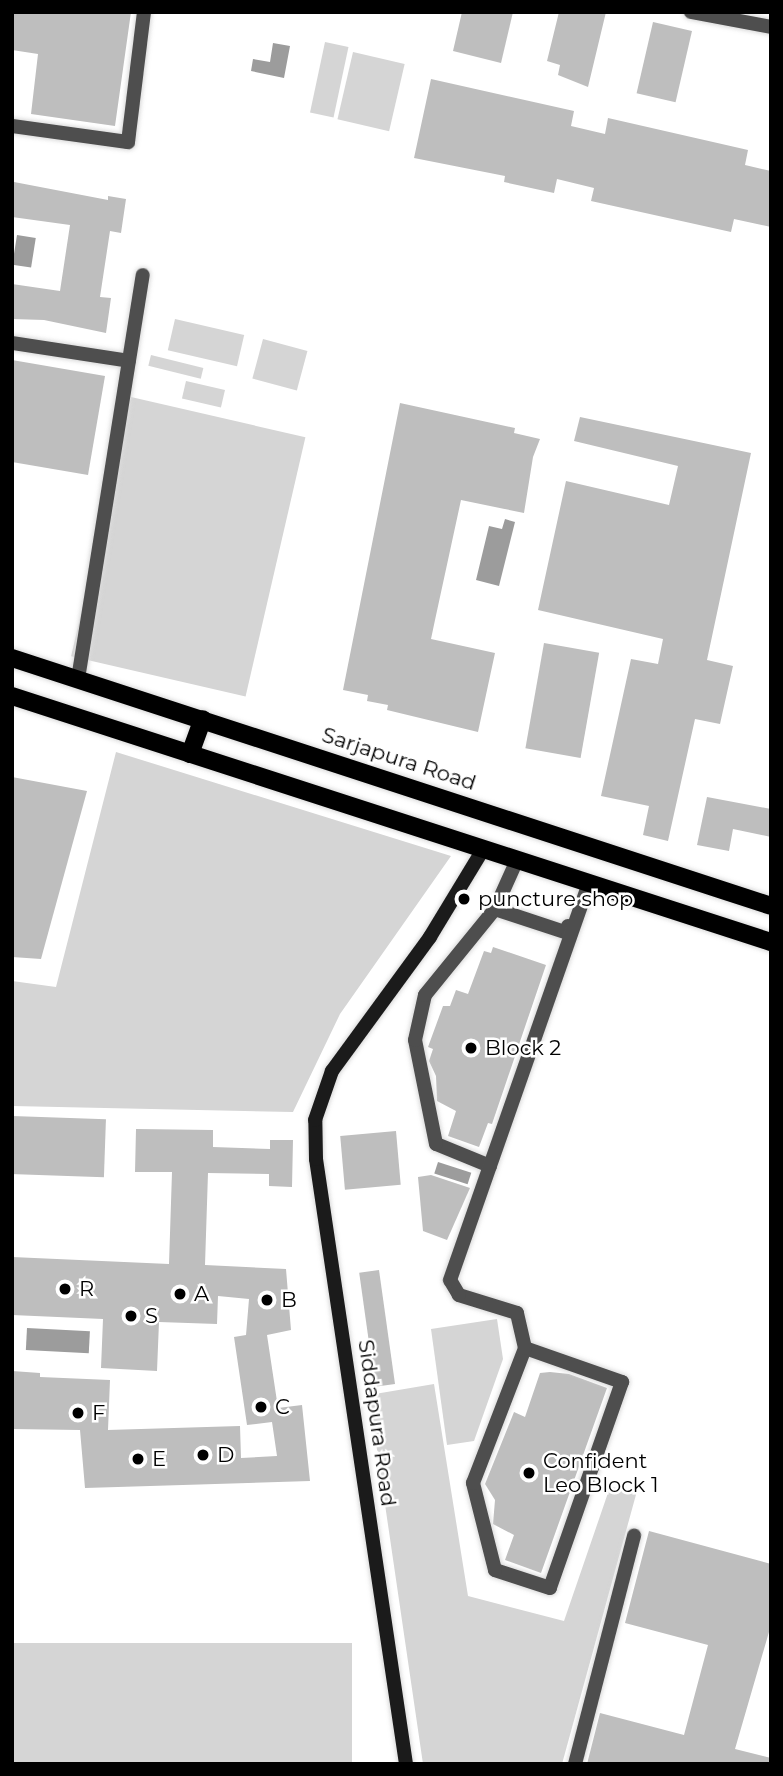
<!DOCTYPE html>
<style>
body{margin:0}
#map{position:relative;width:783px;height:1776px;overflow:hidden;background:#fff;font-family:Montserrat,sans-serif}
div>[style]{position:absolute}
.green>*{inset:0;background:#d5d5d5;transform-origin:0 0}
.water>*{inset:0;background:#9c9c9c;transform-origin:0 0}
.building>*{inset:0;background:#bebebe;transform-origin:0 0}
.roads{filter:drop-shadow(0 0 2px #dbdbdb) drop-shadow(0 0 2px #dbdbdb)}
.street>*{height:14px;margin:-7px;padding:0 7px;transform-origin:7px;border-radius:7px;background:#4e4e4e}
.secondary>*{height:14px;margin:-7px;padding:0 7px;transform-origin:7px;border-radius:7px;background:#1b1b1b}
.primary>*{height:18px;margin:-9px;padding:0 9px;transform-origin:9px;border-radius:9px;background:#000}
.dots>*{width:19px;height:19px;translate:-50% -50%;box-sizing:border-box;border:4px solid #fff;border-radius:50%}
span{translate:-50% -50%;white-space:nowrap;text-align:center;line-height:1.15;-webkit-text-stroke:5px #fff;paint-order:stroke}
.street-label{font-size:21px;color:#000}
.poi-label{font-size:21px;color:#000}
.left{translate:0 -50%;text-align:left}
.frame{position:absolute;inset:0;border:14px solid #000;pointer-events:none}
</style>
<div id="map">
<div class="green">
<div style="left:325px;top:42px;width:24px;height:72px;rotate:12deg"></div>
<div style="left:353px;top:52px;width:53px;height:69px;rotate:13deg"></div>
<div style="left:175px;top:319px;width:71px;height:32px;rotate:13deg"></div>
<div style="left:263px;top:339px;width:46px;height:41px;rotate:15deg"></div>
<div style="left:151px;top:355px;width:54px;height:11px;rotate:14deg"></div>
<div style="left:186px;top:381px;width:40px;height:18px;rotate:13deg"></div>
<div style="left:131px;top:397px;width:179px;height:266px;rotate:13deg"></div>
<div style="clip-path:polygon(116px 752px,451px 856px,340px 1014px,293px 1112px,12px 1106px,12px 981px,56px 987px)"></div>
<div style="clip-path:polygon(497px 1319px,503px 1359px,474px 1441px,447px 1445px,431px 1329px)"></div>
<div style="clip-path:polygon(434px 1384px,468px 1596px,564px 1621px,610px 1487px,637px 1491px,562px 1764px,423px 1764px,369px 1395px)"></div>
<div style="left:12px;top:1643px;width:340px;height:121px"></div>
</div>
<div class="water">
<div style="clip-path:polygon(273px 43px,290px 46px,284px 78px,251px 71px,253px 59px,270px 62px)"></div>
<div style="left:17px;top:235px;width:19px;height:30px;rotate:9deg"></div>
<div style="clip-path:polygon(505px 519px,515px 522px,499px 586px,476px 580px,489px 526px,502px 529px)"></div>
<div style="left:438px;top:1162px;width:35px;height:12px;rotate:18deg"></div>
<div style="left:27px;top:1328px;width:63px;height:22px;rotate:3deg"></div>
</div>
<div class="building">
<div style="clip-path:polygon(12px 12px,131px 12px,115px 126px,31px 114px,38px 54px,12px 50px)"></div>
<div style="clip-path:polygon(462px 12px,513px 12px,501px 63px,453px 51px)"></div>
<div style="clip-path:polygon(559px 12px,606px 12px,588px 87px,558px 75px,560px 65px,547px 61px)"></div>
<div style="left:653px;top:22px;width:40px;height:73px;rotate:13deg"></div>
<div style="clip-path:polygon(431px 79px,574px 111px,571px 126px,605px 134px,608px 118px,748px 150px,745px 165px,771px 171px,771px 227px,734px 219px,731px 232px,591px 201px,594px 188px,557px 179px,554px 193px,504px 182px,505px 176px,414px 158px)"></div>
<div style="clip-path:polygon(14px 182px,108px 200px,108px 196px,126px 199px,121px 233px,110px 231px,100px 297px,111px 298px,106px 333px,44px 320px,12px 319px,12px 284px,60px 291px,70px 225px,12px 217px)"></div>
<div style="clip-path:polygon(12px 360px,105px 376px,88px 475px,12px 462px)"></div>
<div style="clip-path:polygon(400px 403px,515px 428px,514px 433px,540px 439px,533px 457px,524px 513px,461px 500px,435px 620px,431px 639px,495px 653px,478px 732px,387px 710px,388px 705px,367px 701px,368px 695px,343px 690px)"></div>
<div style="clip-path:polygon(580px 417px,751px 453px,707px 660px,733px 666px,720px 724px,695px 719px,668px 841px,643px 835px,649px 806px,601px 796px,631px 659px,658px 664px,663px 639px,538px 610px,566px 481px,669px 505px,678px 466px,574px 441px)"></div>
<div style="left:544px;top:643px;width:56px;height:107px;rotate:10deg"></div>
<div style="clip-path:polygon(12px 777px,87px 791px,41px 959px,12px 957px)"></div>
<div style="clip-path:polygon(707px 797px,771px 809px,771px 837px,733px 829px,729px 851px,697px 845px)"></div>
<div style="clip-path:polygon(493px 947px,546px 965px,492px 1124px,488px 1123px,479px 1147px,448px 1136px,456px 1111px,437px 1101px,436px 1076px,429px 1061px,433px 1049px,428px 1047px,443px 1006px,450px 1006px,456px 990px,468px 994px,484px 951px,491px 953px)"></div>
<div style="left:12px;top:1116px;width:94px;height:58px;rotate:2deg"></div>
<div style="clip-path:polygon(136px 1129px,213px 1130px,213px 1147px,270px 1149px,270px 1140px,293px 1140px,292px 1187px,269px 1186px,269px 1174px,208px 1173px,205px 1265px,286px 1269px,291px 1330px,267px 1335px,278px 1408px,302px 1405px,310px 1481px,85px 1488px,80px 1430px,12px 1429px,12px 1371px,40px 1373px,40px 1377px,110px 1380px,108px 1430px,240px 1426px,241px 1458px,277px 1456px,272px 1422px,247px 1425px,234px 1337px,246px 1335px,249px 1299px,218px 1296px,217px 1324px,159px 1322px,157px 1371px,101px 1368px,103px 1319px,12px 1315px,12px 1257px,169px 1264px,172px 1172px,135px 1172px)"></div>
<div style="left:396px;top:1131px;width:54px;height:56px;rotate:85deg"></div>
<div style="clip-path:polygon(431px 1175px,470px 1188px,447px 1240px,423px 1231px,418px 1177px)"></div>
<div style="left:379px;top:1270px;width:115px;height:20px;rotate:82deg"></div>
<div style="clip-path:polygon(550px 1372px,569px 1374px,607px 1388px,541px 1573px,505px 1560px,514px 1535px,493px 1524px,495px 1500px,485px 1484px,514px 1412px,525px 1417px,540px 1373px)"></div>
<div style="clip-path:polygon(649px 1531px,771px 1564px,771px 1625px,735px 1749px,771px 1758px,770px 1764px,587px 1764px,600px 1713px,684px 1735px,708px 1645px,625px 1623px)"></div>
</div>
<div class="roads">
<div class="street">
<div style="left:691px;top:12px;width:81px;rotate:10.6deg"></div>
<div style="left:12px;top:126px;width:117px;rotate:7.9deg"></div>
<div style="left:128px;top:142px;width:131px;rotate:-83deg"></div>
<div style="left:12px;top:343px;width:118px;rotate:8.7deg"></div>
<div style="left:78px;top:679px;width:409px;rotate:-80.9deg"></div>
<div style="left:501px;top:903px;width:8px;rotate:135deg"></div>
<div style="left:495px;top:909px;width:77px;rotate:18.2deg"></div>
<div style="left:568px;top:933px;width:7px;rotate:-90deg"></div>
<div style="left:490px;top:1166px;width:58px;rotate:-157.8deg"></div>
<div style="left:436px;top:1144px;width:106px;rotate:-101.4deg"></div>
<div style="left:415px;top:1040px;width:46px;rotate:-77.5deg"></div>
<div style="left:425px;top:995px;width:111px;rotate:-50.9deg"></div>
<div style="left:495px;top:909px;width:54px;rotate:-65.8deg"></div>
<div style="left:525px;top:1348px;width:103px;rotate:19.3deg"></div>
<div style="left:622px;top:1382px;width:218px;rotate:109.3deg"></div>
<div style="left:550px;top:1588px;width:58px;rotate:-161.9deg"></div>
<div style="left:495px;top:1570px;width:90px;rotate:-104.2deg"></div>
<div style="left:473px;top:1483px;width:145px;rotate:-68.9deg"></div>
<div style="left:525px;top:1348px;width:36px;rotate:-103deg"></div>
<div style="left:517px;top:1313px;width:61px;rotate:-162.8deg"></div>
<div style="left:459px;top:1295px;width:17px;rotate:-121deg"></div>
<div style="left:450px;top:1280px;width:421px;rotate:-70.7deg"></div>
<div style="left:575px;top:1764px;width:236px;rotate:-75.5deg"></div>
</div>
<div class="secondary">
<div style="left:406px;top:1764px;width:612px;rotate:-98.46deg"></div>
<div style="left:316px;top:1159px;width:39px;rotate:-91deg"></div>
<div style="left:315px;top:1120px;width:52px;rotate:-70.9deg"></div>
<div style="left:332px;top:1071px;width:166px;rotate:-53.8deg"></div>
<div style="left:430px;top:937px;width:104px;rotate:-58.8deg"></div>
</div>
<div class="primary">
<div style="left:12px;top:658px;width:798px;rotate:18.09deg"></div>
<div style="left:12px;top:696px;width:798px;rotate:17.96deg"></div>
<div style="left:190px;top:754px;width:37px;rotate:-70deg"></div>
</div>
</div>
<div class="dots">
<div style="left:464px;top:899px;background:#000"></div>
<div style="left:471px;top:1048px;background:#000"></div>
<div style="left:65px;top:1289px;background:#000"></div>
<div style="left:180px;top:1294px;background:#000"></div>
<div style="left:267px;top:1300px;background:#000"></div>
<div style="left:131px;top:1316px;background:#000"></div>
<div style="left:261px;top:1407px;background:#000"></div>
<div style="left:78px;top:1413px;background:#000"></div>
<div style="left:203px;top:1455px;background:#000"></div>
<div style="left:138px;top:1459px;background:#000"></div>
<div style="left:529px;top:1473px;background:#000"></div>
</div>
<div class="street-label">
<span style="left:399px;top:759px;rotate:18deg">Sarjapura Road</span>
<span style="left:377px;top:1423px;rotate:82deg">Siddapura Road</span>
</div>
<div class="poi-label">
<span class="left" style="left:478px;top:899px">puncture shop</span>
<span class="left" style="left:485px;top:1048px">Block 2</span>
<span class="left" style="left:79px;top:1289px">R</span>
<span class="left" style="left:194px;top:1294px">A</span>
<span class="left" style="left:281px;top:1300px">B</span>
<span class="left" style="left:145px;top:1316px">S</span>
<span class="left" style="left:275px;top:1407px">C</span>
<span class="left" style="left:92px;top:1413px">F</span>
<span class="left" style="left:217px;top:1455px">D</span>
<span class="left" style="left:152px;top:1459px">E</span>
<span class="left" style="left:543px;top:1473px">Confident<br>Leo Block 1</span>
</div>
<div class="frame"></div>
</div>
